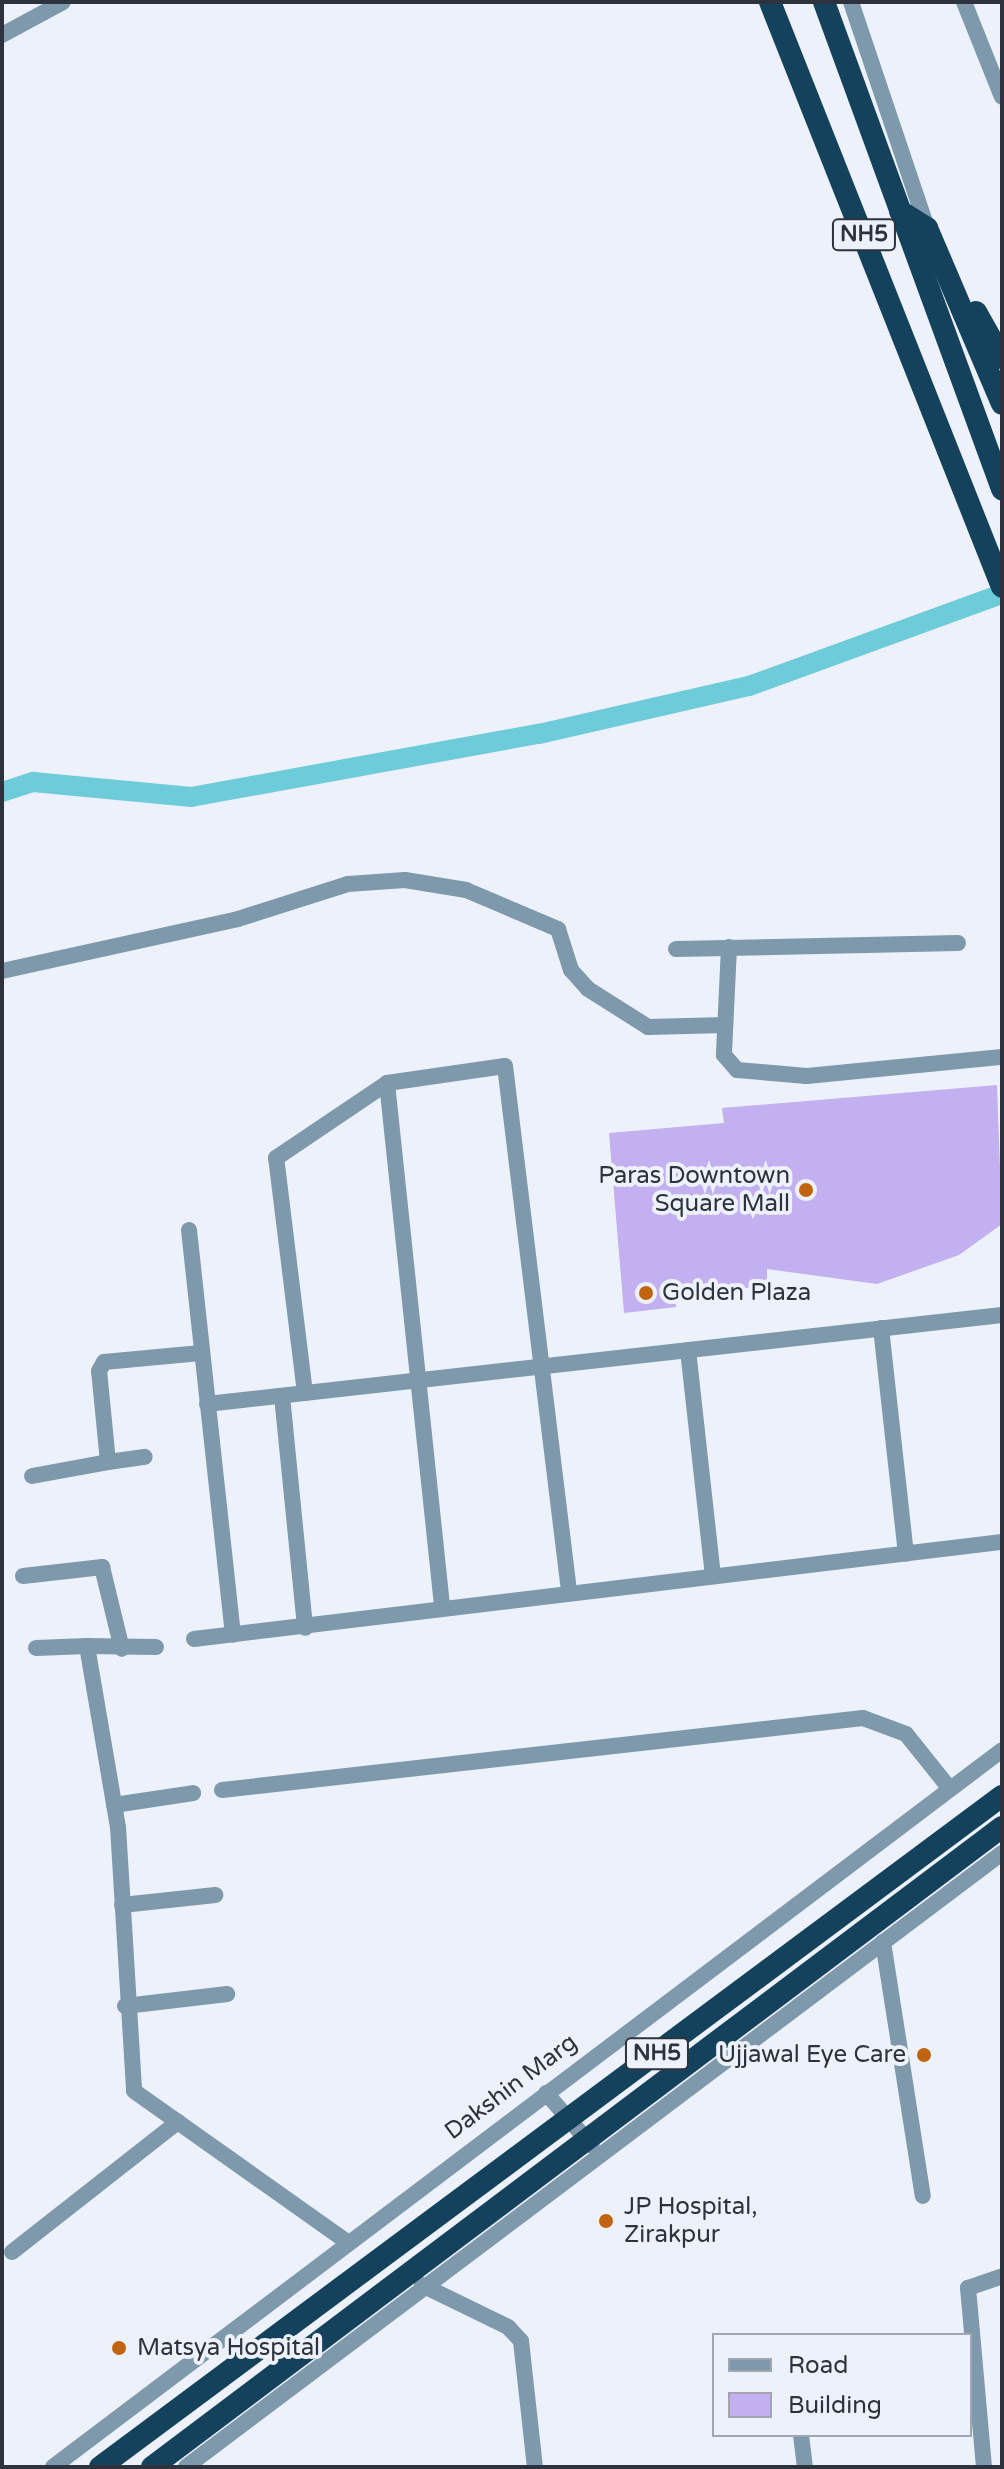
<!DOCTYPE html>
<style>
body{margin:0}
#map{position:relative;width:1004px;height:2469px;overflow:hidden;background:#edf1fc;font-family:"Varela Round",sans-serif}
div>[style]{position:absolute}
.canal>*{height:20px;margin:-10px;padding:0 10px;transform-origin:10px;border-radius:10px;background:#6ecbd9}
.building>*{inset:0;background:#c2b0f0}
.minor>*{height:16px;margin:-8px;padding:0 8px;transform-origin:8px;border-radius:8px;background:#7e99ab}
.tertiary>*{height:16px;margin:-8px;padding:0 8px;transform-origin:8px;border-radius:8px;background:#7e99ab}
.trunk>*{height:22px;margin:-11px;padding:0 11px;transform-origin:11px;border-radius:11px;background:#14425c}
.dots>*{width:22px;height:22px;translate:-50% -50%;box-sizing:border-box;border:4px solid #edf1fc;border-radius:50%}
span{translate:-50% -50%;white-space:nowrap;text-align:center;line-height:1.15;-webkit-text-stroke:8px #edf1fc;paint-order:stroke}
.shield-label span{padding:2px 6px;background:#edf1fc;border:2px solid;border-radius:6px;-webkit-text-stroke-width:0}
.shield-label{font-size:22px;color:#2e323c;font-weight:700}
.poi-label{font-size:24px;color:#2e323c}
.right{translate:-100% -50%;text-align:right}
.left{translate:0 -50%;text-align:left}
.street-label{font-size:24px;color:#2e323c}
.frame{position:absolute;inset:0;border:4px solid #2e323c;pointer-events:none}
.legend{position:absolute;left:712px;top:2333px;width:260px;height:104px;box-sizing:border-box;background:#edf1fc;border:2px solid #a1a5af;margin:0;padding:10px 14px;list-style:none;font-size:24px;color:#2e323c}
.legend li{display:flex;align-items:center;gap:16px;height:40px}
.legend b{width:40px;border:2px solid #a1a5af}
</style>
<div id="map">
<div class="canal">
<div style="left:2px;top:792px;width:33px;rotate:-18deg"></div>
<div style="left:33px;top:782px;width:159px;rotate:5.4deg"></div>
<div style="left:191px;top:797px;width:354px;rotate:-10.3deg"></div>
<div style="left:539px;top:734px;width:215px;rotate:-12.9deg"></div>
<div style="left:749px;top:686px;width:269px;rotate:-20deg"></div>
</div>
<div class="building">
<div style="clip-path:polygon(997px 1085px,1002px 1224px,959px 1255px,877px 1284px,767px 1269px,767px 1286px,675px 1295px,676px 1307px,624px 1313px,609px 1133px,724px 1123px,722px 1108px)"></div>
</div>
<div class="minor">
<div style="left:964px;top:2px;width:102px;rotate:68.2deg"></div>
<div style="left:729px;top:947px;width:108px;rotate:92.7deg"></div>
<div style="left:724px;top:1055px;width:20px;rotate:49deg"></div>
<div style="left:737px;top:1070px;width:70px;rotate:4.9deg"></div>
<div style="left:807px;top:1076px;width:196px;rotate:-5.6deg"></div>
<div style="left:676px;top:949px;width:282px;rotate:-1.2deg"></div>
<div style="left:2px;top:971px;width:242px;rotate:-12.4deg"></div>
<div style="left:238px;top:919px;width:115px;rotate:-17.7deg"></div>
<div style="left:348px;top:884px;width:57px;rotate:-4deg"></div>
<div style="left:405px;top:880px;width:62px;rotate:9.3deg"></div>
<div style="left:466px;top:890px;width:100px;rotate:23deg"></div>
<div style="left:558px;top:929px;width:43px;rotate:72.4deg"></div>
<div style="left:571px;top:970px;width:25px;rotate:48deg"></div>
<div style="left:588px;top:989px;width:71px;rotate:32.3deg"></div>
<div style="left:648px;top:1027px;width:77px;rotate:-1.5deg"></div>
<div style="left:387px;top:1083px;width:525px;rotate:83.99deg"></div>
<div style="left:189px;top:1230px;width:407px;rotate:83.8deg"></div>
<div style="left:881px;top:1328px;width:227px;rotate:83.7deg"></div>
<div style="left:688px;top:1350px;width:227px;rotate:83.7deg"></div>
<div style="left:305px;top:1393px;width:237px;rotate:-97deg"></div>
<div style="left:276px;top:1158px;width:134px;rotate:-34deg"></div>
<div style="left:387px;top:1083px;width:119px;rotate:-8.2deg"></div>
<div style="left:505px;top:1066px;width:529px;rotate:83.05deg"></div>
<div style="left:282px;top:1396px;width:233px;rotate:84.3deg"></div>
<div style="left:207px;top:1404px;width:800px;rotate:-6.39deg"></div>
<div style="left:108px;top:1462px;width:37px;rotate:-8deg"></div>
<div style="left:32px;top:1476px;width:77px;rotate:-10.4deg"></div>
<div style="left:108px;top:1462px;width:91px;rotate:-95.6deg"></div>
<div style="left:99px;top:1371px;width:10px;rotate:-61deg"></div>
<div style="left:104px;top:1362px;width:97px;rotate:-5.3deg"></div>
<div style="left:23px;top:1576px;width:80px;rotate:-6.5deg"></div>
<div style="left:102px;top:1567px;width:84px;rotate:76.3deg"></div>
<div style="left:194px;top:1639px;width:814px;rotate:-6.85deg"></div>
<div style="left:87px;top:1646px;width:69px;rotate:0.8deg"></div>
<div style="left:36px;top:1648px;width:51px;rotate:-2.2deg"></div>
<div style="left:87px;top:1646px;width:184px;rotate:80.3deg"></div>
<div style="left:118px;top:1827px;width:264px;rotate:86.5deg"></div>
<div style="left:134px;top:2091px;width:263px;rotate:35.3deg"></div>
<div style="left:222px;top:1790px;width:645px;rotate:-6.41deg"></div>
<div style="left:863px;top:1718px;width:46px;rotate:20.4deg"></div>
<div style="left:906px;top:1734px;width:70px;rotate:51.3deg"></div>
<div style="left:114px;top:1805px;width:80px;rotate:-8.6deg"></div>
<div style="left:122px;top:1905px;width:94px;rotate:-6.1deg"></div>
<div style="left:883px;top:1942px;width:257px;rotate:81.1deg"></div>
<div style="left:125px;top:2006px;width:103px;rotate:-6.7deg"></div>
<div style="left:12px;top:2252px;width:211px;rotate:-38.1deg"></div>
<div style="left:422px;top:2285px;width:96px;rotate:26deg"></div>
<div style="left:508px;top:2327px;width:19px;rotate:47deg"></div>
<div style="left:521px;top:2341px;width:127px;rotate:83.7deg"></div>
<div style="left:801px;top:2435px;width:32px;rotate:83deg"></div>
<div style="left:984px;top:2467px;width:180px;rotate:-95.1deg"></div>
<div style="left:968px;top:2288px;width:36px;rotate:-19deg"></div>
</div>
<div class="tertiary">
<div style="left:851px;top:2px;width:238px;rotate:71.4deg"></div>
<div style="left:2px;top:35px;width:69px;rotate:-28.4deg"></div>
<div style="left:546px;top:2093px;width:70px;rotate:49deg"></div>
<div style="left:53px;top:2467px;width:1189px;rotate:-37.07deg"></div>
<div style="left:186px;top:2467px;width:1021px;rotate:-36.96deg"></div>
</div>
<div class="trunk">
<div style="left:770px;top:2px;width:629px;rotate:68.37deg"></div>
<div style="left:824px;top:2px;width:519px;rotate:69.92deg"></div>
<div style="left:900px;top:211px;width:32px;rotate:32deg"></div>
<div style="left:927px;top:228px;width:191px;rotate:66.9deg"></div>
<div style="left:976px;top:312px;width:53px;rotate:60.5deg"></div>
<div style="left:100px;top:2467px;width:1124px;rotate:-36.65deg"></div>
<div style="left:152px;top:2467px;width:1064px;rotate:-36.98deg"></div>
</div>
<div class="dots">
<div style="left:806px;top:1190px;background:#c06410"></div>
<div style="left:646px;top:1293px;background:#c06410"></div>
<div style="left:924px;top:2055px;background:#c06410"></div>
<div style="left:606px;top:2221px;background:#c06410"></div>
<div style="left:119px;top:2348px;background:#c06410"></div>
</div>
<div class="shield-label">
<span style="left:864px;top:235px">NH5</span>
<span style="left:657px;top:2054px">NH5</span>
</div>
<div class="poi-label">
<span class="right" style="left:790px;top:1190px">Paras Downtown<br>Square Mall</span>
<span class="left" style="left:662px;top:1293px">Golden Plaza</span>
<span class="right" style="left:906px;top:2055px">Ujjawal Eye Care</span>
<span class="left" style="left:624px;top:2221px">JP Hospital,<br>Zirakpur</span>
<span class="left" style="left:137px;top:2348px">Matsya Hospital</span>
</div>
<div class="street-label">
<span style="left:511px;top:2087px;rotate:-37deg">Dakshin Marg</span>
</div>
<div class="frame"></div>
<ul class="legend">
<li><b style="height:10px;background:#7e99ab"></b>Road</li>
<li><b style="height:22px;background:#c2b0f0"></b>Building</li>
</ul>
</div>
